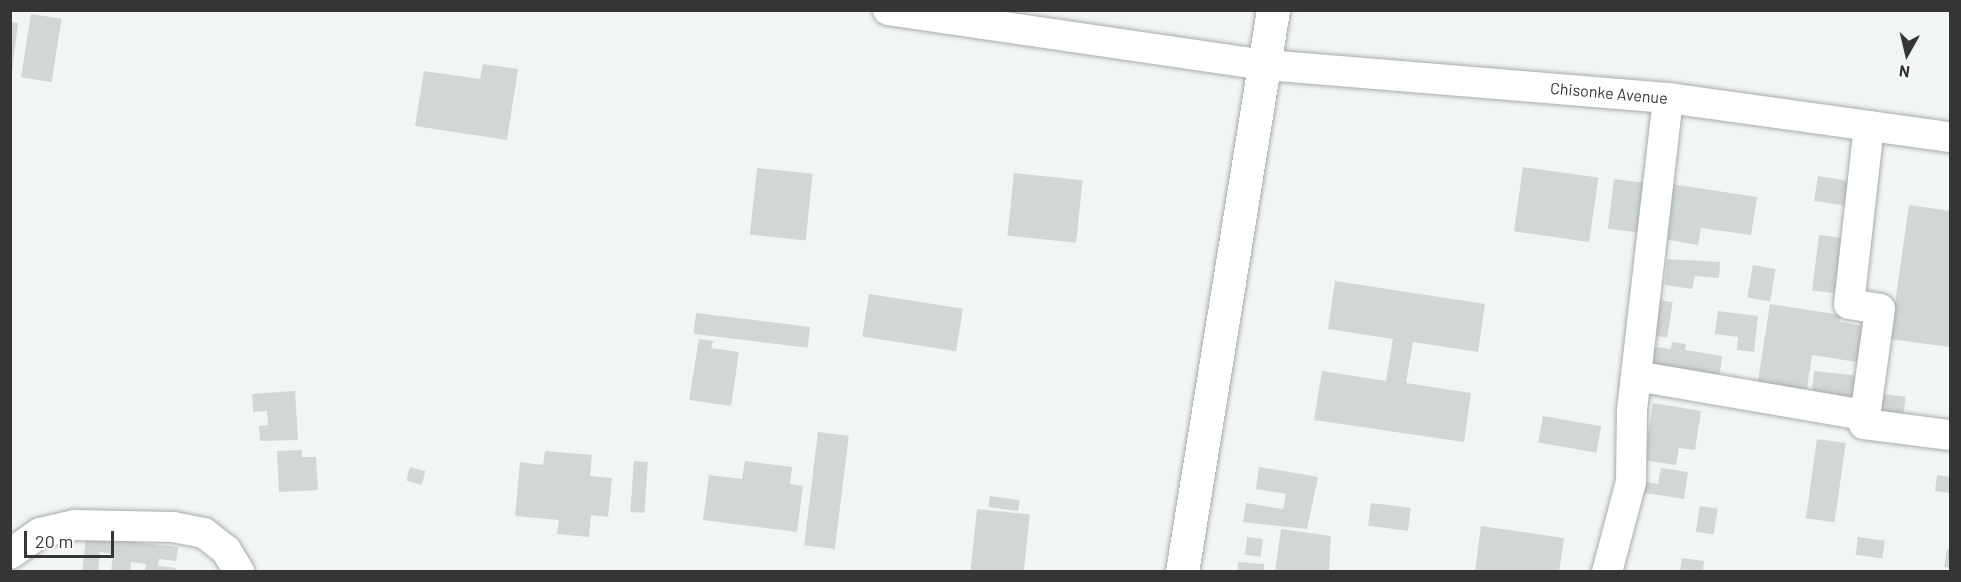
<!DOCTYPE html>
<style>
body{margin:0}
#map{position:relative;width:1961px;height:582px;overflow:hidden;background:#f1f6f2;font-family:Barlow,sans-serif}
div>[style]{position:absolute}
.building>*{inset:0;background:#d1d7d4;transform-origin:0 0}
.roads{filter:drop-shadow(0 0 2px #a8aca8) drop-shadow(0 0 2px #a8aca8)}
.minor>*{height:30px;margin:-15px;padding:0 15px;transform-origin:15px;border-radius:15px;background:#fff}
.major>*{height:33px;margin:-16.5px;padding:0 16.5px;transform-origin:16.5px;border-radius:16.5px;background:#fff}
span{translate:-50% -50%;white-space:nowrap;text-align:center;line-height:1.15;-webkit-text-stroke:4.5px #fff;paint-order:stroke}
.street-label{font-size:16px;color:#343534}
.frame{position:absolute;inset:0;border:12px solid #343534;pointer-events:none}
.north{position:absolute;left:1877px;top:24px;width:60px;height:60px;-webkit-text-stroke:4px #fff;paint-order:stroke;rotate:188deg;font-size:16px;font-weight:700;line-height:24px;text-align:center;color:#343534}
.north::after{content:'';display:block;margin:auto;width:21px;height:27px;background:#343534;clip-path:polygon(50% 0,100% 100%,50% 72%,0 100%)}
.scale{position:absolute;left:24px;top:531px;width:90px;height:27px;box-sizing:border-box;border:3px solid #343534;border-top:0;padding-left:8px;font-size:18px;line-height:21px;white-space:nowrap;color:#343534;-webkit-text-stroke:4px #fff;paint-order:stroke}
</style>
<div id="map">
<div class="building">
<div style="left:31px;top:14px;width:31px;height:64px;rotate:9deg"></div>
<div style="clip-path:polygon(10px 22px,18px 23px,12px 72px,10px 72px)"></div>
<div style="clip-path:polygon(483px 64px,518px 69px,507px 140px,415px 126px,424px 71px,480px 79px)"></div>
<div style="left:1523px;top:167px;width:76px;height:65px;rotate:8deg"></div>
<div style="left:757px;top:168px;width:56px;height:67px;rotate:6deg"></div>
<div style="left:1014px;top:173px;width:69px;height:63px;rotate:6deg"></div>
<div style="left:1818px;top:176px;width:32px;height:25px;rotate:9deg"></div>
<div style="left:1614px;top:179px;width:35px;height:50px;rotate:7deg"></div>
<div style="clip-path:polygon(1671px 184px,1757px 197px,1751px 235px,1701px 228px,1698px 245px,1658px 238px)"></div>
<div style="clip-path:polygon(1909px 205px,1950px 211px,1950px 347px,1890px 339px)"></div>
<div style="left:1819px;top:235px;width:24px;height:56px;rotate:7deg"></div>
<div style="clip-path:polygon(1667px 259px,1720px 262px,1719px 278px,1695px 276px,1692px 289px,1665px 285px)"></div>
<div style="left:1753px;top:265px;width:23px;height:33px;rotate:10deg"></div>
<div style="clip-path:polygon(1335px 281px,1485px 304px,1478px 352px,1413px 342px,1406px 383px,1471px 393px,1464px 442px,1314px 420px,1322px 371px,1386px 381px,1393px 339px,1328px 329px)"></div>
<div style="left:869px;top:294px;width:95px;height:43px;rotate:9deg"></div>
<div style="left:1653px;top:299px;width:20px;height:36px;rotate:9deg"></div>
<div style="clip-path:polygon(1770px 304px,1841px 315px,1840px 322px,1868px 327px,1863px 363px,1812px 355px,1805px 402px,1756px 394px)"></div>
<div style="clip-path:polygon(1718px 311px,1758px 316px,1754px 352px,1737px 350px,1738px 337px,1715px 334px)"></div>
<div style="left:696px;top:313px;width:115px;height:21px;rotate:7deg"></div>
<div style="clip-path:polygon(699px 339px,713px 341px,711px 348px,739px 352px,731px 406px,689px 400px)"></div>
<div style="clip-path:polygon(1672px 342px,1686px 344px,1685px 350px,1722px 356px,1719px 381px,1647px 364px,1649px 346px,1671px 349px)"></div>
<div style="left:1814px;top:371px;width:44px;height:34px;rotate:6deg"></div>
<div style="clip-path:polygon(295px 391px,298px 440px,260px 441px,259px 426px,268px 425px,267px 411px,253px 412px,252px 394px)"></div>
<div style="left:1878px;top:393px;width:28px;height:24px;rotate:8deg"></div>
<div style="clip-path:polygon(1653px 403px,1701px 411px,1695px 450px,1679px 448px,1676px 465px,1644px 460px)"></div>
<div style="left:1543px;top:416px;width:59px;height:27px;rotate:10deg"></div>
<div style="left:818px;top:432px;width:31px;height:114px;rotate:7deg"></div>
<div style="left:1817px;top:439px;width:29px;height:80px;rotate:8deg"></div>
<div style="clip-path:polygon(302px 450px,302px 457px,316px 457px,318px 490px,279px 492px,277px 451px)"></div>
<div style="clip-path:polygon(545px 451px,592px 455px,590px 476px,612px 478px,608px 517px,591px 515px,589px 537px,557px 534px,559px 520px,515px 516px,520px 462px,543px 465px)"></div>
<div style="left:634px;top:461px;width:14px;height:51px;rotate:4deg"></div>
<div style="clip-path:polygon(745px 461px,792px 467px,790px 484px,803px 486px,797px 532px,703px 520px,709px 475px,742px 479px)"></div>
<div style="left:410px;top:467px;width:16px;height:14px;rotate:15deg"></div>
<div style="clip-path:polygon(1259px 467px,1318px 477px,1307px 529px,1243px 522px,1246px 503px,1283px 509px,1286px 494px,1256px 489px)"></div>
<div style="clip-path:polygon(1661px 468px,1688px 472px,1684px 499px,1639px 492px,1641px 481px,1658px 484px)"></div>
<div style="clip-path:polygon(1937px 475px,1950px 477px,1950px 493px,1935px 491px)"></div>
<div style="left:990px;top:496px;width:30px;height:11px;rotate:8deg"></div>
<div style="left:1371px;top:503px;width:40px;height:23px;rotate:7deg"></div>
<div style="left:1700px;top:506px;width:18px;height:26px;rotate:9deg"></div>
<div style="left:977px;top:509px;width:53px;height:61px;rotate:6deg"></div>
<div style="clip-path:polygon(1481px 526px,1564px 538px,1559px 572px,1475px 572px)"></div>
<div style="clip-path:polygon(1281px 529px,1331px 536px,1329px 572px,1275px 572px)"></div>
<div style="clip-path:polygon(86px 537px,178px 547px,176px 561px,159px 559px,158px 566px,176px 568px,175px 572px,145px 572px,146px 564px,131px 562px,130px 572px,111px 572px,113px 554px,100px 552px,98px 572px,82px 572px)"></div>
<div style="left:1247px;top:537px;width:16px;height:18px;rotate:7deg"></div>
<div style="left:1858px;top:537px;width:27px;height:18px;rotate:8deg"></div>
<div style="clip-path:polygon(1947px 549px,1950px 549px,1950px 568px,1944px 567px)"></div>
<div style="clip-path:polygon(1682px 558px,1704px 561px,1703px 572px,1680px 572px)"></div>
<div style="clip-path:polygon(1238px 562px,1264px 564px,1264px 572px,1238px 572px)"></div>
</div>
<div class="roads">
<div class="minor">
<div style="left:888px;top:10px;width:382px;rotate:8.3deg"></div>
<div style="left:1266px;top:65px;width:403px;rotate:4.7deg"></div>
<div style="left:1668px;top:98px;width:285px;rotate:7.9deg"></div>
<div style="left:1869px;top:126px;width:179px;rotate:96.4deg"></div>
<div style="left:1849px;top:304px;width:31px;rotate:9deg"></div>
<div style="left:1880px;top:309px;width:116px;rotate:97.9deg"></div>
<div style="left:1864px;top:424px;width:87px;rotate:7.3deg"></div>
<div style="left:1636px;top:376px;width:232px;rotate:9.7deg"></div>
<div style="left:10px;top:554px;width:37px;rotate:-35deg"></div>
<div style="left:40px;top:533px;width:37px;rotate:-13deg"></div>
<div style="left:76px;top:525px;width:97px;rotate:1.2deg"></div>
<div style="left:173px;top:527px;width:32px;rotate:11deg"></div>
<div style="left:204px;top:533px;width:28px;rotate:38deg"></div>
<div style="left:226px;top:550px;width:26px;rotate:59deg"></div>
<div style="left:1607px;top:572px;width:93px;rotate:-75.1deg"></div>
<div style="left:1631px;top:482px;width:72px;rotate:-89.2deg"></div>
<div style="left:1632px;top:410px;width:314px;rotate:-83.4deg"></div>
</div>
<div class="major">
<div style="left:1182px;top:572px;width:569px;rotate:-80.8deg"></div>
</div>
</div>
<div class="street-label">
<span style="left:1609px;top:93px;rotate:5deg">Chisonke Avenue</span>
</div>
<div class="frame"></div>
<div class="north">N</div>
<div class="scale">20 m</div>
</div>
